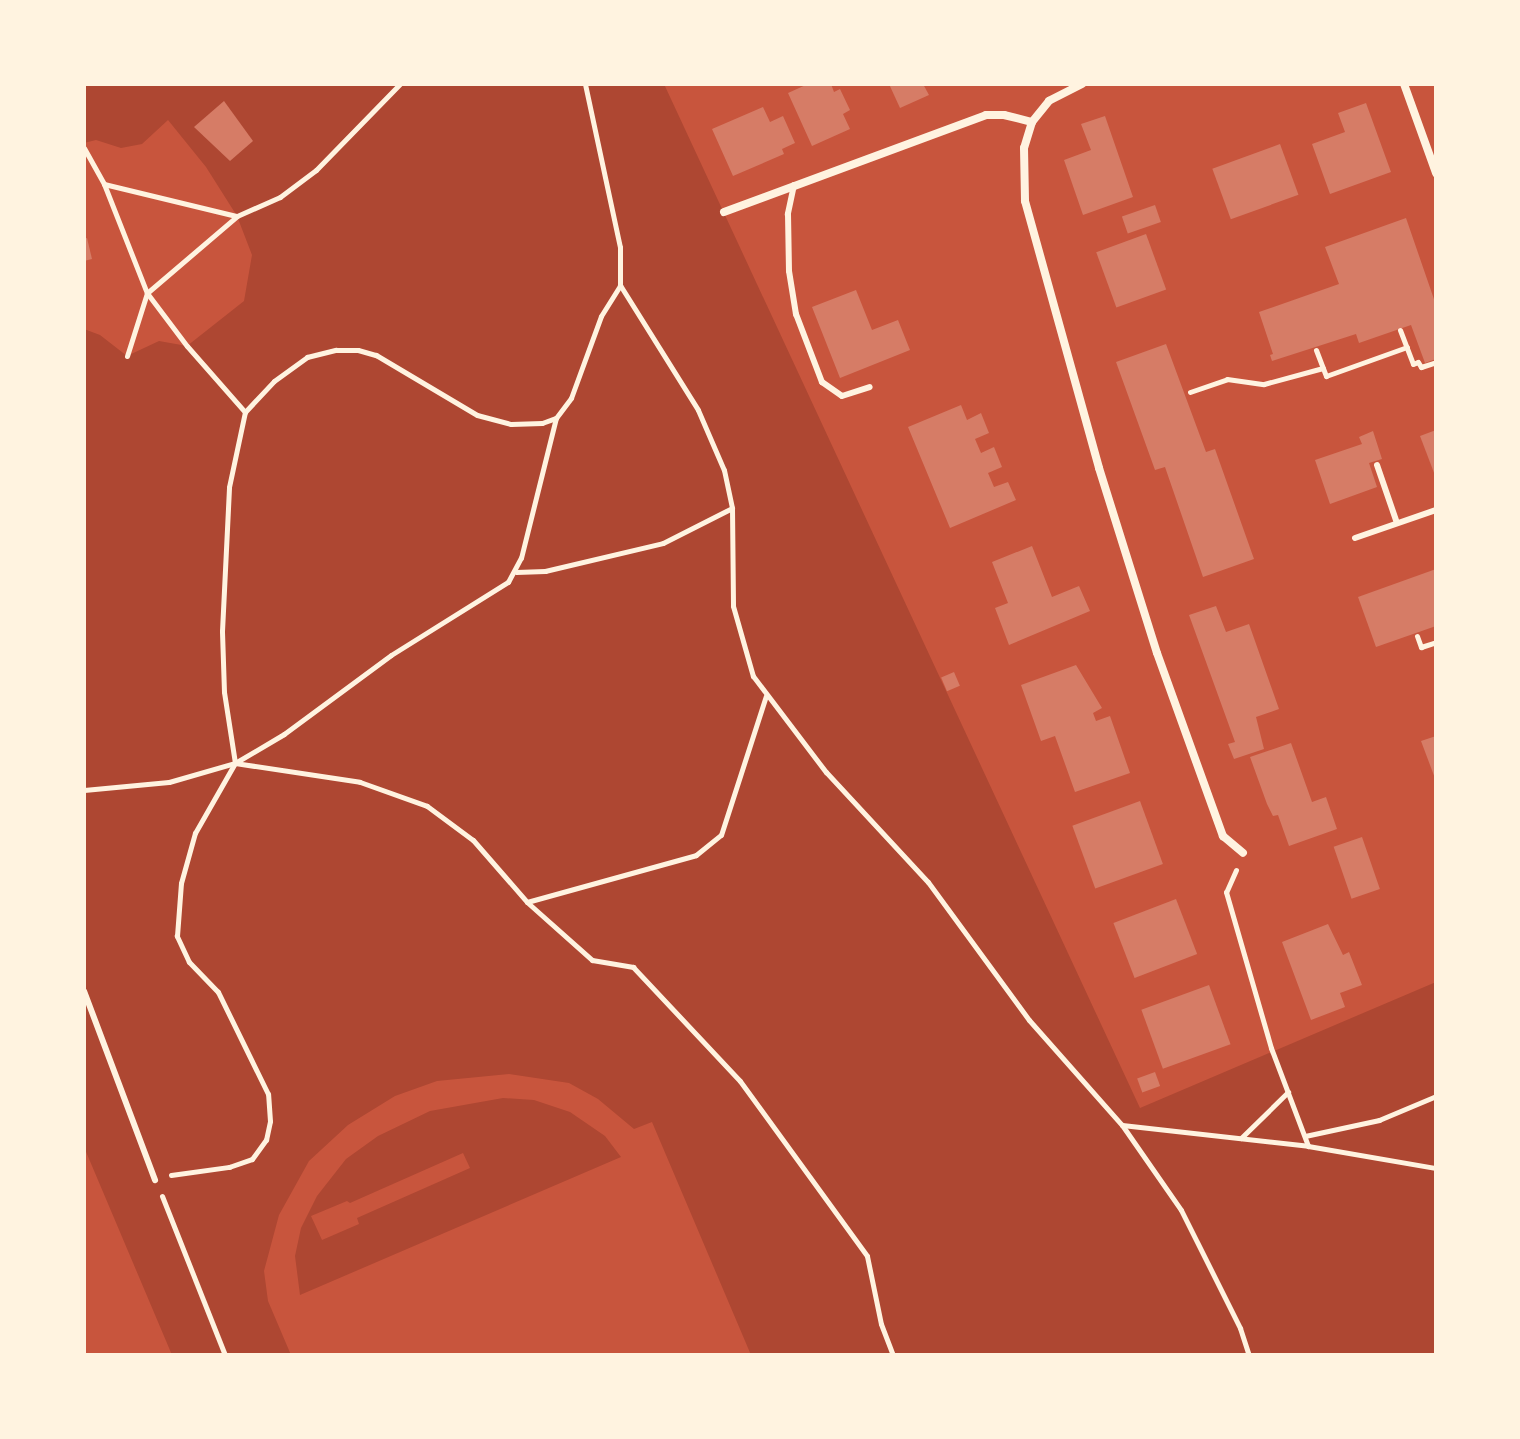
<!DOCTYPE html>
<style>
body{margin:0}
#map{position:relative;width:1520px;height:1439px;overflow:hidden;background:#c8553d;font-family:Commissioner,sans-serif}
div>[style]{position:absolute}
.green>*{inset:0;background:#ae4732}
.building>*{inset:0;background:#d67c66;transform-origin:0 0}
.path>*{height:5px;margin:-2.5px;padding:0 2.5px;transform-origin:2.5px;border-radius:2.5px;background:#fff3e0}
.service>*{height:6px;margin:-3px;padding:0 3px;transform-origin:3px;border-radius:3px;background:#fff3e0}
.minor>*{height:8px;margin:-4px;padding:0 4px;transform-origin:4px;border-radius:4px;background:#fff3e0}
span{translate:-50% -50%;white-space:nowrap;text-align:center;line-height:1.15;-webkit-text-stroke:8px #fff3e0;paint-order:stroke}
.frame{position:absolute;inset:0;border:86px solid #fff3e0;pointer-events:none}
</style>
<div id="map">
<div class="green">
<div style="clip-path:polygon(84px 84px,664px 84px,1140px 1108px,1436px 982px,1436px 1355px,751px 1355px,652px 1122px,634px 1129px,598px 1099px,569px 1083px,509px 1074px,437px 1081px,395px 1096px,348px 1125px,309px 1161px,279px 1215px,264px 1271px,268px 1301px,291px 1355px,172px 1355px,84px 1147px,84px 329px,100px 335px,127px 356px,159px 341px,187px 346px,244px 301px,252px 255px,237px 216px,206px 167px,168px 120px,142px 144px,121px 148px,96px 140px,84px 143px)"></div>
<div style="clip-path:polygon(evenodd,503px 1098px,534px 1100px,570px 1112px,605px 1136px,621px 1157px,300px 1295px,295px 1256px,301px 1228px,317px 1196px,346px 1159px,378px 1136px,430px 1111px,503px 1098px,463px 1153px,470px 1168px,357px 1218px,359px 1224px,322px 1240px,311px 1216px,347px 1201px,350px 1203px,463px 1153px)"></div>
</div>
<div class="building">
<div style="clip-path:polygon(808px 84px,831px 84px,834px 92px,840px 89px,850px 110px,843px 114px,850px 129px,812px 146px,788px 93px)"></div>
<div style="clip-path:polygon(889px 84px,923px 84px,929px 95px,900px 108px)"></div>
<div style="clip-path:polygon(224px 101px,253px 141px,230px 161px,194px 127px)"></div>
<div style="clip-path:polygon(1366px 103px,1391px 172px,1330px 194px,1312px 144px,1345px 132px,1338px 113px)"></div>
<div style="clip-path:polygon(763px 107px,770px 122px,783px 116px,795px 143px,782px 149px,784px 154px,733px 176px,712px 129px)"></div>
<div style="clip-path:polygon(1105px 116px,1133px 197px,1083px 215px,1064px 160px,1091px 150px,1081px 124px)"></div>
<div style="left:1280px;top:144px;width:54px;height:72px;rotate:70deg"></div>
<div style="left:1155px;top:205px;width:18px;height:35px;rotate:71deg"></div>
<div style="clip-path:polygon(1406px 218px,1436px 305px,1436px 359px,1425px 363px,1411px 325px,1359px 343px,1356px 334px,1272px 361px,1270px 355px,1273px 354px,1259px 312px,1339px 284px,1325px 247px)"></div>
<div style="left:1146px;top:234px;width:59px;height:53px;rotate:70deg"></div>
<div style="clip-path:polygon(87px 238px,92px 259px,84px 261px,84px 239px)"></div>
<div style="clip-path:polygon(856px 290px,872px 330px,898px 320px,910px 350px,840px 378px,812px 307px)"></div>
<div style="clip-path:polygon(1166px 344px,1206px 452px,1215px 449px,1254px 559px,1203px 577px,1165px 467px,1155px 470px,1116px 362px)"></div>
<div style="clip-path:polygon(961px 405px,967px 420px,981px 413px,989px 433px,975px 439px,981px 453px,994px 447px,1002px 467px,988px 473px,994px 487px,1008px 482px,1016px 500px,950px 528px,908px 427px)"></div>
<div style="clip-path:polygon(1436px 430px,1436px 478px,1420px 436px)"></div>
<div style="clip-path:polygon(1373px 431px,1382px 459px,1369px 463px,1377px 487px,1330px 504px,1315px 460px,1362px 444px,1359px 437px)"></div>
<div style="clip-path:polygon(1032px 546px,1052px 597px,1079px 586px,1090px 611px,1009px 645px,995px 608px,1008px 603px,992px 562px)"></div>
<div style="clip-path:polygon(1436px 569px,1436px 626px,1376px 647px,1358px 597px)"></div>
<div style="clip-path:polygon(1216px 606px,1226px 632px,1249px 624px,1279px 709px,1256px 717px,1264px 749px,1234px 759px,1228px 744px,1235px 742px,1189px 615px)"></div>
<div style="clip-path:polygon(1076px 665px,1102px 708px,1093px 713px,1096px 721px,1110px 716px,1130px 773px,1075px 792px,1055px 736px,1041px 741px,1021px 685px)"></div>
<div style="left:954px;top:672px;width:15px;height:14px;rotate:67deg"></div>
<div style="clip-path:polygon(1436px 736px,1436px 781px,1421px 741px)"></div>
<div style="clip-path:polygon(1291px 743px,1312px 802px,1326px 797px,1337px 829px,1289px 846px,1278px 815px,1273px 816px,1267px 804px,1250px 757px)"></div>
<div style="left:1140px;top:801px;width:67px;height:72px;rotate:70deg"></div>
<div style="left:1362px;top:837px;width:55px;height:30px;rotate:71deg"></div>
<div style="left:1176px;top:899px;width:59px;height:67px;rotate:69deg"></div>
<div style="clip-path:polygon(1328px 924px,1343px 955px,1349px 952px,1362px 985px,1340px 993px,1345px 1007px,1311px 1020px,1282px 942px)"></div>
<div style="left:1209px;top:985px;width:63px;height:72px;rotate:70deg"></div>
<div style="left:1155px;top:1072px;width:15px;height:19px;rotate:70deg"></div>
</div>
<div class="path">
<div style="left:585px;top:84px;width:167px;rotate:77.9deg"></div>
<div style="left:620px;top:247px;width:38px;rotate:90deg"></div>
<div style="left:620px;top:285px;width:147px;rotate:58deg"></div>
<div style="left:698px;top:410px;width:65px;rotate:66.6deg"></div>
<div style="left:724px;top:470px;width:39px;rotate:78deg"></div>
<div style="left:732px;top:508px;width:98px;rotate:89.4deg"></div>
<div style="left:733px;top:606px;width:73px;rotate:74.1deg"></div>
<div style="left:753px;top:676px;width:121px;rotate:52.8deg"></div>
<div style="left:826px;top:772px;width:150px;rotate:47.2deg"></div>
<div style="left:928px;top:882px;width:171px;rotate:53.8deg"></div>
<div style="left:1029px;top:1020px;width:140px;rotate:48.5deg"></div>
<div style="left:1122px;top:1125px;width:103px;rotate:55.2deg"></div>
<div style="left:1181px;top:1210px;width:132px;rotate:63.4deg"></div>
<div style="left:1240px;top:1328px;width:28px;rotate:72deg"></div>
<div style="left:84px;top:148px;width:41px;rotate:60.9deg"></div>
<div style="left:104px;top:184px;width:117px;rotate:68.5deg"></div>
<div style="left:147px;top:293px;width:66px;rotate:53deg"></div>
<div style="left:187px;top:346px;width:88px;rotate:48.7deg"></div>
<div style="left:104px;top:184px;width:136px;rotate:13.6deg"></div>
<div style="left:1400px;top:330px;width:36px;rotate:69deg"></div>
<div style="left:1413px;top:364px;width:5px;rotate:-22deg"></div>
<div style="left:1418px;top:362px;width:6px;rotate:59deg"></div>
<div style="left:1421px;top:367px;width:16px;rotate:-18deg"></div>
<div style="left:1316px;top:350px;width:28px;rotate:69deg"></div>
<div style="left:1326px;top:376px;width:86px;rotate:-19.7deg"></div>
<div style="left:127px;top:356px;width:66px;rotate:-72.4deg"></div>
<div style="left:147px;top:293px;width:118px;rotate:-40.5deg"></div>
<div style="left:237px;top:216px;width:47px;rotate:-23.8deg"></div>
<div style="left:280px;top:197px;width:45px;rotate:-36.9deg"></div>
<div style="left:316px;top:170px;width:120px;rotate:-45.7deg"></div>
<div style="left:1190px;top:392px;width:39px;rotate:-19deg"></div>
<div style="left:1227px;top:379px;width:37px;rotate:8deg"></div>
<div style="left:1264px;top:384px;width:61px;rotate:-15.2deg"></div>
<div style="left:516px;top:572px;width:29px;rotate:-2deg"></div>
<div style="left:545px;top:571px;width:121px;rotate:-13.3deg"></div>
<div style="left:663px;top:543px;width:77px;rotate:-26.9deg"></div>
<div style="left:1417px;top:636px;width:12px;rotate:70deg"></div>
<div style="left:1421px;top:647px;width:16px;rotate:-18deg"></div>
<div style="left:235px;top:763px;width:126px;rotate:8.6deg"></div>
<div style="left:360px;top:782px;width:71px;rotate:19.7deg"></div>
<div style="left:427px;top:806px;width:57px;rotate:36.5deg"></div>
<div style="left:473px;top:840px;width:82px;rotate:48.9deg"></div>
<div style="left:527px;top:902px;width:175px;rotate:-15.5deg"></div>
<div style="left:696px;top:855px;width:32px;rotate:-39deg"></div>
<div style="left:721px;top:835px;width:146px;rotate:-72.1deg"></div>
<div style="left:84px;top:790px;width:85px;rotate:-5.4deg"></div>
<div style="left:169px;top:782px;width:69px;rotate:-16.1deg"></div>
<div style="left:235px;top:763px;width:57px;rotate:-30.6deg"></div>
<div style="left:284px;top:734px;width:133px;rotate:-36.4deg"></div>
<div style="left:391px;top:655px;width:138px;rotate:-32deg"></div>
<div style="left:508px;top:582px;width:27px;rotate:-62deg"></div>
<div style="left:521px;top:558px;width:144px;rotate:-76deg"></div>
<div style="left:1236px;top:870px;width:24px;rotate:114deg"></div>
<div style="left:1226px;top:892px;width:162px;rotate:73.9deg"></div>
<div style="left:1271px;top:1048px;width:105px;rotate:69.3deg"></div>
<div style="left:528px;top:903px;width:86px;rotate:41.7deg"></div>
<div style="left:592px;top:960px;width:42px;rotate:9.7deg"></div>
<div style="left:633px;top:967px;width:156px;rotate:46.8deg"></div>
<div style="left:740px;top:1081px;width:216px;rotate:54deg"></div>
<div style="left:867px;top:1256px;width:69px;rotate:78.4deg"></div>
<div style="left:881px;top:1324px;width:33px;rotate:69deg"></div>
<div style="left:1122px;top:1125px;width:187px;rotate:6.4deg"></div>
<div style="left:1308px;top:1146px;width:130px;rotate:9.8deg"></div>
<div style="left:1305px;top:1136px;width:76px;rotate:-12.2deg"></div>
<div style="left:1379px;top:1120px;width:62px;rotate:-22.8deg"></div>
<div style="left:1241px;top:1138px;width:66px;rotate:-44.4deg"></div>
<div style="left:171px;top:1175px;width:59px;rotate:-7.9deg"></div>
<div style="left:229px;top:1167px;width:24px;rotate:-19deg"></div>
<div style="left:252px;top:1159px;width:24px;rotate:-54deg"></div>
<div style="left:266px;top:1140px;width:19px;rotate:-78deg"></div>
<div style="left:270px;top:1121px;width:27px;rotate:-94deg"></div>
<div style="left:268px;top:1094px;width:114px;rotate:-116.1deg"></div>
<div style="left:218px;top:992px;width:42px;rotate:-134deg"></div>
<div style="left:189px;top:962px;width:29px;rotate:-115deg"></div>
<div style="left:177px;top:936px;width:53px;rotate:-85.7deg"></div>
<div style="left:181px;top:883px;width:52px;rotate:-74.4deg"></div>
<div style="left:195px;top:833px;width:81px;rotate:-60.3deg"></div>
<div style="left:235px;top:763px;width:72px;rotate:-98.8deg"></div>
<div style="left:224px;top:692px;width:61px;rotate:-91.9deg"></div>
<div style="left:222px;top:631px;width:144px;rotate:-87.2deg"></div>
<div style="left:229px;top:487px;width:77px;rotate:-78deg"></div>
<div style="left:245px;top:412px;width:42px;rotate:-46.9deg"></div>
<div style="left:274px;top:381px;width:41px;rotate:-36deg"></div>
<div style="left:307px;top:357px;width:30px;rotate:-14deg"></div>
<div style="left:336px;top:350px;width:22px"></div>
<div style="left:358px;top:350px;width:19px;rotate:16deg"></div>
<div style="left:376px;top:355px;width:117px;rotate:30.7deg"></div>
<div style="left:477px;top:415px;width:35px;rotate:15deg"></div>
<div style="left:511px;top:424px;width:31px;rotate:-2deg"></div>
<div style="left:542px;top:423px;width:15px;rotate:-20deg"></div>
<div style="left:556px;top:418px;width:25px;rotate:-53deg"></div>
<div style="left:571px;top:398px;width:87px;rotate:-69.9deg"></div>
<div style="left:601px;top:316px;width:36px;rotate:-58deg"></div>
<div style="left:162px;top:1196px;width:171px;rotate:68.4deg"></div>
</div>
<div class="service">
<div style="left:794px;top:185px;width:30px;rotate:102deg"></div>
<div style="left:788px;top:214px;width:57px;rotate:89deg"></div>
<div style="left:789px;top:271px;width:44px;rotate:80.8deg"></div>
<div style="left:796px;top:314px;width:73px;rotate:69.1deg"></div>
<div style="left:822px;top:382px;width:24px;rotate:35deg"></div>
<div style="left:842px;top:396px;width:29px;rotate:-18deg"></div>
<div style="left:1377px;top:465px;width:61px;rotate:71deg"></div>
<div style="left:1355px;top:538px;width:86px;rotate:-19.1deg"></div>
<div style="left:84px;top:991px;width:202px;rotate:69.4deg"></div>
</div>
<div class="minor">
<div style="left:1082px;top:84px;width:37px;rotate:153deg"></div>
<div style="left:1049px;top:101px;width:27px;rotate:129deg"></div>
<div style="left:1032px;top:122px;width:27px;rotate:107deg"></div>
<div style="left:1024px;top:148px;width:53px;rotate:88.9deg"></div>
<div style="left:1025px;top:201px;width:277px;rotate:74.5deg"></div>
<div style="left:1099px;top:468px;width:194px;rotate:72.6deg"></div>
<div style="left:1157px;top:653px;width:195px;rotate:70.2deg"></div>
<div style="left:1223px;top:836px;width:26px;rotate:40deg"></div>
<div style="left:1404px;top:84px;width:95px;rotate:70.2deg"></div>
<div style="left:724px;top:212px;width:279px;rotate:-20.3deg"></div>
<div style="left:986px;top:115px;width:18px"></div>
<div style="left:1004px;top:115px;width:29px;rotate:14deg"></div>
</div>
<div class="frame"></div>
</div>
